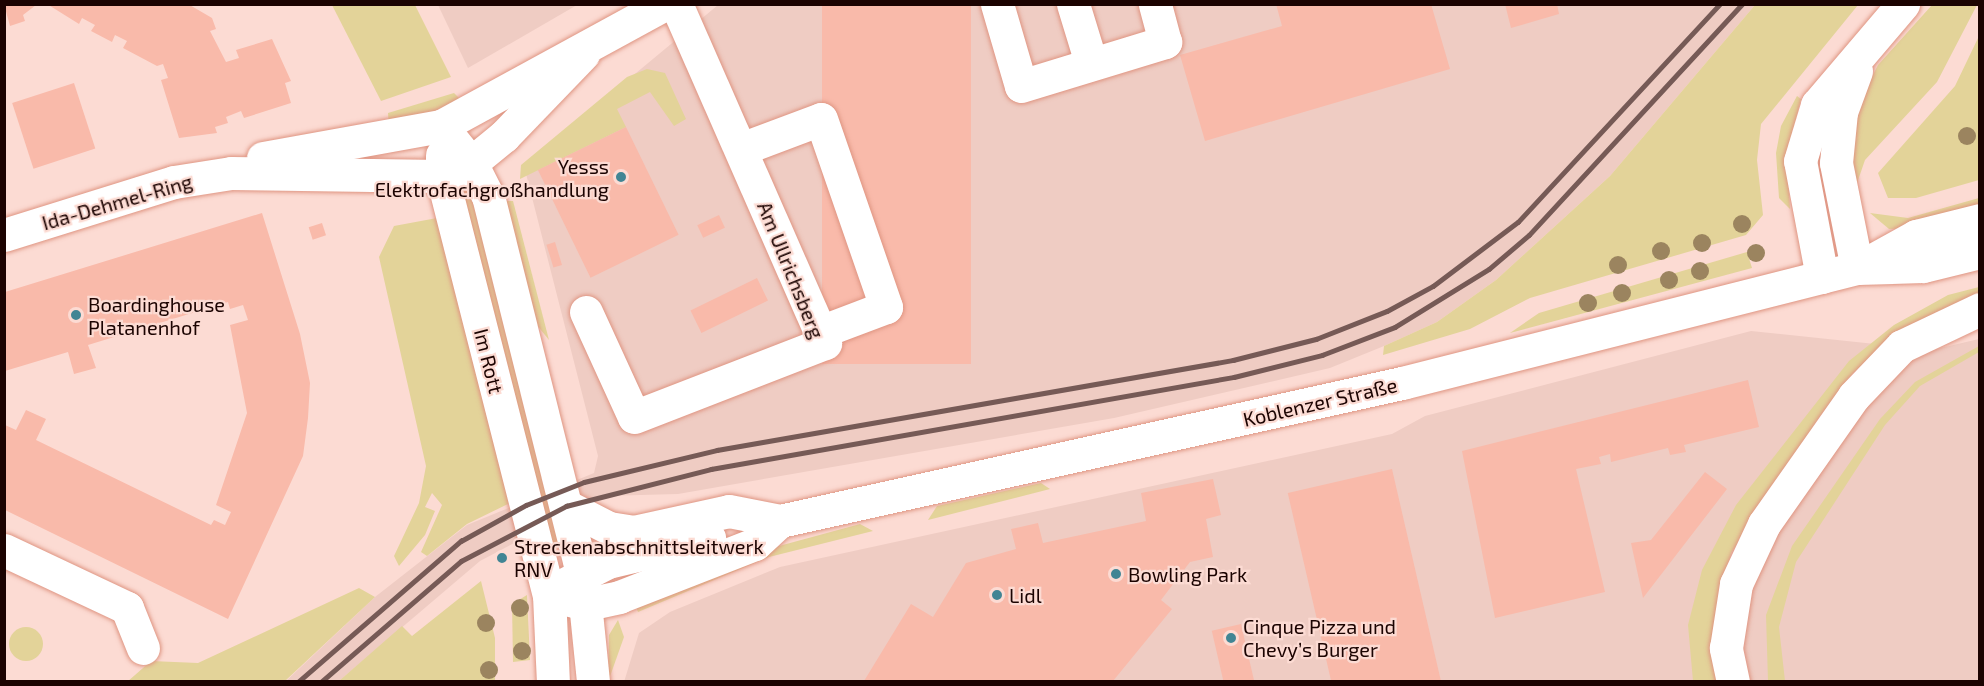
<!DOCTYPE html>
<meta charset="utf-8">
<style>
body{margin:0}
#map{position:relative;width:1984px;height:686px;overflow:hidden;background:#fcdbd3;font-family:"Exo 2",sans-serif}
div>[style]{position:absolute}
.built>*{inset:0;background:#efccc3}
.green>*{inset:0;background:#e3d399}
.round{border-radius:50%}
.building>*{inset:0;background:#f9baaa;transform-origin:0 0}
.roads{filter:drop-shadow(0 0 2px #df9582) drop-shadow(0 0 2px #df9582)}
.minor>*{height:33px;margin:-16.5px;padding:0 16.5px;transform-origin:16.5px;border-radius:16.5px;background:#fff}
.major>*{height:33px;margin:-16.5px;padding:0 16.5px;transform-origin:16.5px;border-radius:16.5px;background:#fff}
.rail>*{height:4.5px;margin:-2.25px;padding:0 2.25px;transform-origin:2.25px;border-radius:2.25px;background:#765a56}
.trees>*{width:18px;height:18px;margin:-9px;border-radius:50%;background:#9b845f}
.dots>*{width:16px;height:16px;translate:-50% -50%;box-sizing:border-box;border:3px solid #fcdbd3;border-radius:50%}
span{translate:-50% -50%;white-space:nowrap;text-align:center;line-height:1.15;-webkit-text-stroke:4.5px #fcdbd3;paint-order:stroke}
.poi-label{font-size:20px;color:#1b0301}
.right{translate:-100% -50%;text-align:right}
.left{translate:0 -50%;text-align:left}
.street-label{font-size:20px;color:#1b0301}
.frame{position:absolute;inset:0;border:6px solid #1b0301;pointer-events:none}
</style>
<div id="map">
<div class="built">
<div style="clip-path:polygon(438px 5px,577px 5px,468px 68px)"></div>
<div style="clip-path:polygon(718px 5px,1755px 5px,1610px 176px,1496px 280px,1437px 322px,1384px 346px,1330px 368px,1114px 418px,678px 494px,603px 496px,480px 561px,339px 681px,285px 682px,375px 597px,467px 525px,594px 473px,598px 456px,524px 166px)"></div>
<div style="clip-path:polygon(1751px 331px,1932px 350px,1979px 339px,1979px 681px,624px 682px,639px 633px,670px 612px,780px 567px,1392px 434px,1425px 416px)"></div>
</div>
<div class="green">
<div style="clip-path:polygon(332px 5px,415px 5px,451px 77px,381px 101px)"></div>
<div style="clip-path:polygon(1755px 5px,1858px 5px,1761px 124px,1757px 160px,1763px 215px,1746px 235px,1530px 298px,1470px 329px,1383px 355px,1384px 346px,1437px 322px,1496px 280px,1610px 176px)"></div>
<div style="clip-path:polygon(1932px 5px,1977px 5px,1937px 82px,1865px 160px,1855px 189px,1850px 154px,1857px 106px,1878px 65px)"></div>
<div style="clip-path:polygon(1979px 36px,1979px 180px,1916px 198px,1888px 198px,1878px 173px,1955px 86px)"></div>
<div style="clip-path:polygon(647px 69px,665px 73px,686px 119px,674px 126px,650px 92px,617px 109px,626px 127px,520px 179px,521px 165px,627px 77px)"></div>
<div style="clip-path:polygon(454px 93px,462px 101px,389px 129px,388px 113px)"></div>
<div style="clip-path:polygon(1797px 96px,1801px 99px,1787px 155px,1790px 209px,1779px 198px,1776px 153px,1781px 126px)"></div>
<div style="clip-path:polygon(468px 183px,562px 542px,551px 544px,459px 184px)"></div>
<div style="clip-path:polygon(1979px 198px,1979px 209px,1920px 228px,1889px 229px,1870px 213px,1908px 218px)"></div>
<div style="clip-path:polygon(503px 201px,513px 201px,549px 340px,532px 319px)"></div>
<div style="clip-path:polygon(437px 218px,510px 503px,467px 524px,427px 556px,421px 552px,442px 505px,432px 493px,425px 507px,435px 511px,425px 535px,399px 566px,394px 556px,419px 503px,426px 466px,379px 257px,394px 226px)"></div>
<div style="clip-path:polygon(1747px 252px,1752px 268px,1510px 333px,1539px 313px)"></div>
<div style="clip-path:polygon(1979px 287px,1979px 297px,1890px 342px,1853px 373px,1820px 416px,1731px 553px,1714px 628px,1716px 681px,1693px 681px,1688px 625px,1702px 570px,1736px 505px,1849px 361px,1894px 325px,1948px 295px)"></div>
<div style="clip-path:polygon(1979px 346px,1979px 352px,1920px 386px,1885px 425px,1796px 562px,1779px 627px,1785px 681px,1768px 681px,1766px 615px,1792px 546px,1880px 419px,1915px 382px)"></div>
<div style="clip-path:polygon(1041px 483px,1050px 489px,928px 520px,937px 506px)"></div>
<div style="clip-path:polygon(860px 524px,873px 531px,769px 557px,638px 612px,634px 602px,768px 549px)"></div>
<div style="clip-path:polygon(481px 581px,495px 638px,495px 681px,339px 681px,402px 626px,412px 636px)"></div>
<div style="clip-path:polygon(359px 588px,375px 597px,285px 681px,127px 682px,151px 661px,198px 663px)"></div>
<div style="clip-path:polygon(527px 595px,530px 660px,513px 662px,512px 604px)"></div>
<div style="clip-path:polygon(618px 620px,624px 637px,608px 682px,609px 635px)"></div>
<div class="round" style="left:9px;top:627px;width:34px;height:34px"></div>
</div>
<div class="building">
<div style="clip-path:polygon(4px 4px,36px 4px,36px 5px,23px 15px,25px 21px,10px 26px)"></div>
<div style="clip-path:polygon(47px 4px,188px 4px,212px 18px,216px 29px,210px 31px,226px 62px,239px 58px,236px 50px,272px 39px,291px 81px,285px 83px,291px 103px,244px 118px,241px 111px,226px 117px,228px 123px,215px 127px,217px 133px,179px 138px,161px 80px,168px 78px,163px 64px,157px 66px,123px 48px,127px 41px,115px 35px,112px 42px,91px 31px,95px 25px,82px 18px,79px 24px)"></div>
<div style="left:822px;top:4px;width:149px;height:360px"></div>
<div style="clip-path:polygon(1276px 4px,1431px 4px,1450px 69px,1205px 141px,1180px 55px,1282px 26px)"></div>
<div style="clip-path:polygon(1505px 4px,1557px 4px,1559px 14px,1511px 28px)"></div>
<div style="left:74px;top:83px;width:69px;height:65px;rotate:72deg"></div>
<div style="left:626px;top:127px;width:120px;height:98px;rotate:64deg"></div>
<div style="clip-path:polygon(262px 213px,300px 334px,310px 383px,308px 418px,303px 456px,228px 619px,5px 510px,5px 425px,16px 430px,26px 410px,46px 419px,36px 440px,211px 525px,214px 520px,225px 525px,231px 512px,216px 505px,247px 413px,230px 325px,248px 320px,243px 305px,230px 309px,228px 302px,88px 345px,96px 368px,74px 374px,68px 352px,5px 371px,5px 292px)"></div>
<div style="left:719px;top:215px;width:14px;height:24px;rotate:65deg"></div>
<div style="left:322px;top:223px;width:13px;height:14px;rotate:72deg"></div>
<div style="left:555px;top:242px;width:24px;height:9px;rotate:73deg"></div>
<div style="left:757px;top:278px;width:25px;height:74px;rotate:64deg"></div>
<div style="clip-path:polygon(1748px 380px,1759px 427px,1684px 445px,1686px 452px,1670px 455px,1668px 448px,1611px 462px,1610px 454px,1599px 457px,1601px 464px,1576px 469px,1605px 592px,1495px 618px,1462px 451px)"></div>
<div style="left:1392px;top:469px;width:217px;height:107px;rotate:77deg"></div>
<div style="clip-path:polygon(1705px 472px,1727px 489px,1643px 598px,1631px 543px,1651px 540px)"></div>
<div style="clip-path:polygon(1213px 479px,1221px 515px,1206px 519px,1213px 557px,1190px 562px,1161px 600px,1172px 609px,1113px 681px,864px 681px,911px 604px,933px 617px,966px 563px,1016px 549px,1011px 529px,1038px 523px,1043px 543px,1146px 521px,1141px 493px)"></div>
<div style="left:1241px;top:624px;width:58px;height:30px;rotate:77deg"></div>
</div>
<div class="roads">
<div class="minor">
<div style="left:997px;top:4px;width:85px;rotate:73.7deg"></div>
<div style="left:1021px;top:86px;width:151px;rotate:-17deg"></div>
<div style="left:1165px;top:42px;width:39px;rotate:-105deg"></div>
<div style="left:1073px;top:4px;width:62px;rotate:73deg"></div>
<div style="left:1856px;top:71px;width:44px;rotate:110.1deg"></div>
<div style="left:1841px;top:112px;width:51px;rotate:95.6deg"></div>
<div style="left:1836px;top:163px;width:107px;rotate:78.7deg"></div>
<div style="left:441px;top:126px;width:48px;rotate:51deg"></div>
<div style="left:471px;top:163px;width:37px;rotate:63deg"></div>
<div style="left:488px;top:196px;width:389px;rotate:76deg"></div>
<div style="left:582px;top:573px;width:110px;rotate:84.2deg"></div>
<div style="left:741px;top:149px;width:85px;rotate:-20.6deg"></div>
<div style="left:821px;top:119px;width:199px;rotate:70.9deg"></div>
<div style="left:886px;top:307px;width:71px;rotate:159.3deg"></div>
<div style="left:442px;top:155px;width:21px;rotate:90deg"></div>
<div style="left:442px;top:176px;width:432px;rotate:75.7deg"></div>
<div style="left:549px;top:595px;width:87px;rotate:87.4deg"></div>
<div style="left:263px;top:158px;width:181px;rotate:-10.2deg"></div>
<div style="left:441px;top:126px;width:255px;rotate:-28.6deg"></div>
<div style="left:4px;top:235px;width:178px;rotate:-17.3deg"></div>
<div style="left:174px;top:182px;width:58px;rotate:-9deg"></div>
<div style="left:231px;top:173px;width:211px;rotate:0.8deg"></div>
<div style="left:442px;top:176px;width:32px;rotate:-24deg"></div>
<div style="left:471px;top:163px;width:43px;rotate:-39.3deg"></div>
<div style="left:504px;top:136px;width:114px;rotate:-46.1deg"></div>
<div style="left:1862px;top:266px;width:62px;rotate:-29.1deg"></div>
<div style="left:1916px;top:236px;width:66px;rotate:-14deg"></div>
<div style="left:1822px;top:277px;width:118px;rotate:-100.7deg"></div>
<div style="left:1800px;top:161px;width:59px;rotate:-73.1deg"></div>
<div style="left:1817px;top:105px;width:133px;rotate:-49.6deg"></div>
<div style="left:586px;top:312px;width:115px;rotate:65.4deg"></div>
<div style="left:634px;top:417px;width:205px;rotate:-21.2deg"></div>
<div style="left:825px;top:343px;width:370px;rotate:-113.7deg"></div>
<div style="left:566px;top:506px;width:48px;rotate:27.1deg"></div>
<div style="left:609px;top:528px;width:24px;rotate:9deg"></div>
<div style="left:633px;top:532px;width:98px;rotate:-12.3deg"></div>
<div style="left:729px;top:511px;width:52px;rotate:11.1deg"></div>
<div style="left:780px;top:521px;width:637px;rotate:-12.51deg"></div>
<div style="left:1402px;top:383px;width:469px;rotate:-14.2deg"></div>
<div style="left:1857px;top:268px;width:66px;rotate:-1.7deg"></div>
<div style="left:1923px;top:266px;width:59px;rotate:-13.8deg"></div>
<div style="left:4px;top:550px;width:136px;rotate:25.2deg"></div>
<div style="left:127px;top:608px;width:43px;rotate:68.2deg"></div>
<div style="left:565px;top:584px;width:48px;rotate:-27.1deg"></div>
<div style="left:608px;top:562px;width:104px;rotate:-13.4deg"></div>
<div style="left:565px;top:599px;width:23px;rotate:13deg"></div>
<div style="left:587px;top:604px;width:33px;rotate:-12deg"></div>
<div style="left:619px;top:597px;width:146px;rotate:-21.3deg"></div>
<div style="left:755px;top:544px;width:34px;rotate:-43deg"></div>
</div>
<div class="major">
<div style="left:1733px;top:682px;width:35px;rotate:-102deg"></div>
<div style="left:1726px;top:648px;width:65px;rotate:-81.1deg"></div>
<div style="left:1736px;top:584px;width:66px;rotate:-65deg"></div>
<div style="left:1764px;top:524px;width:156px;rotate:-54.9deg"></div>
<div style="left:1854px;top:396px;width:69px;rotate:-46.2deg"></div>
<div style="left:1902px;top:346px;width:86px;rotate:-25.4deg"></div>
</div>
</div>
<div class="rail">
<div style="left:298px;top:682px;width:216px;rotate:-40.9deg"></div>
<div style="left:461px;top:541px;width:74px;rotate:-29deg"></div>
<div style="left:526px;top:505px;width:62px;rotate:-21.6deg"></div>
<div style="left:584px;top:482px;width:137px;rotate:-13.5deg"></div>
<div style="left:717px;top:450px;width:524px;rotate:-9.89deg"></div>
<div style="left:1233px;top:360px;width:86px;rotate:-14.2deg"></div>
<div style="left:1316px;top:339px;width:76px;rotate:-21.5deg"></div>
<div style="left:1387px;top:311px;width:52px;rotate:-28.5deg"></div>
<div style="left:1433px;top:286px;width:106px;rotate:-37deg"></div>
<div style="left:1518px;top:222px;width:297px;rotate:-47.2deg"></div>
<div style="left:321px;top:682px;width:185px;rotate:-40.8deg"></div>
<div style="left:461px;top:561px;width:119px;rotate:-27.6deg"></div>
<div style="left:566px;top:506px;width:150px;rotate:-14.3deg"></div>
<div style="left:711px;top:469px;width:531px;rotate:-9.98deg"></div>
<div style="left:1234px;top:377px;width:91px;rotate:-14deg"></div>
<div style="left:1322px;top:355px;width:78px;rotate:-21deg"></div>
<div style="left:1395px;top:327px;width:110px;rotate:-31.7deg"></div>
<div style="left:1489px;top:269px;width:52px;rotate:-40.4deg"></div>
<div style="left:1529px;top:235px;width:314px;rotate:-47.3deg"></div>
</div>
<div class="trees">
<div style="left:1967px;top:136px"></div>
<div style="left:1742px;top:224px"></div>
<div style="left:1702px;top:243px"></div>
<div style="left:1661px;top:251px"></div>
<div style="left:1756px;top:253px"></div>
<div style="left:1618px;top:265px"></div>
<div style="left:1700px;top:271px"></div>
<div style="left:1669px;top:280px"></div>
<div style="left:1622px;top:293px"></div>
<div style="left:1588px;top:303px"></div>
<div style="left:520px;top:608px"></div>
<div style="left:486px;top:623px"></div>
<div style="left:522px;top:651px"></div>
<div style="left:489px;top:670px"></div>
</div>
<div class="dots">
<div style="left:621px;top:177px;background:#418594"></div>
<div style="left:76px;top:315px;background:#418594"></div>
<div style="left:502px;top:558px;background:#418594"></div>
<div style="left:1116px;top:574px;background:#418594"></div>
<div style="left:997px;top:595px;background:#418594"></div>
<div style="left:1231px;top:638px;background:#418594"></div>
</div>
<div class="poi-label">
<span class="right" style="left:609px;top:178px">Yesss<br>Elektrofachgroßhandlung</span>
<span class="left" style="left:88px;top:316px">Boardinghouse<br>Platanenhof</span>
<span class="left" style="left:514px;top:558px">Streckenabschnittsleitwerk<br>RNV</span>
<span class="left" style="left:1128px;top:574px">Bowling Park</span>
<span class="left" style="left:1009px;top:595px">Lidl</span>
<span class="left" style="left:1243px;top:638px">Cinque Pizza und<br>Chevy’s Burger</span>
</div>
<div class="street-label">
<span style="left:117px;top:202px;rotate:-16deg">Ida-Dehmel-Ring</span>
<span style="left:791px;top:270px;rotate:68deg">Am Ullrichsberg</span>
<span style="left:489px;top:361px;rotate:76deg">Im Rott</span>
<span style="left:1320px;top:402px;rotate:-13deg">Koblenzer Straße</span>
</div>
<div class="frame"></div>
</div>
